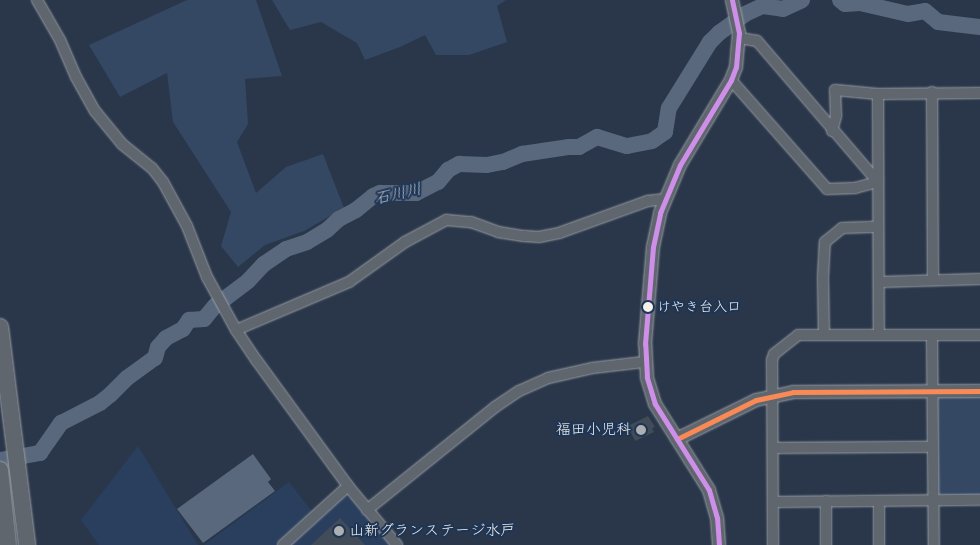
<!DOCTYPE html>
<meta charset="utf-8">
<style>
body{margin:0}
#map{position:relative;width:980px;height:545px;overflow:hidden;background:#2a374a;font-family:Itim,"Klee One",sans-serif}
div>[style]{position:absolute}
.built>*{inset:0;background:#2a3f5d}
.green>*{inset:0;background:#344763}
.water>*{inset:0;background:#59687d}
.river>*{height:16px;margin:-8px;padding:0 8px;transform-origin:8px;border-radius:8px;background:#59687d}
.building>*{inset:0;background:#424c59}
.roads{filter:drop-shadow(0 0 1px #979ca3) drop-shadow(0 0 1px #979ca3)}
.minor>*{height:10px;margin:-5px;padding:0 5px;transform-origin:5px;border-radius:5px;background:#60666e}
.tertiary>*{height:12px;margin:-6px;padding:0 6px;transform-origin:6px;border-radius:6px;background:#60666e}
.trunk>*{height:16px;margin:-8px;padding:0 8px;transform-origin:8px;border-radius:8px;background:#60666e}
.bus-1>*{height:5px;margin:-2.5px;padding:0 2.5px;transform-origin:2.5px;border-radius:2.5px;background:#f98a56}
.bus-2>*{height:5px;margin:-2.5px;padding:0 2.5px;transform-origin:2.5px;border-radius:2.5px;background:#ce8fe9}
.dots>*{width:14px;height:14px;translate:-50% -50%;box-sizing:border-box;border:2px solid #1d3557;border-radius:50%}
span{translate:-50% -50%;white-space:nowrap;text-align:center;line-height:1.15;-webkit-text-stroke:4px #1d3557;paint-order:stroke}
.bus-label{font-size:14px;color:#f4f1e8}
.left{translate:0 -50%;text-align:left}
.poi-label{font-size:15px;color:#f4f1e8}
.right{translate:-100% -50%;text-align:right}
.water-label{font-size:16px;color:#c0c3c4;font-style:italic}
</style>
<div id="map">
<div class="built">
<div style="clip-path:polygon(138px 446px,198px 545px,99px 545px,81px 520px)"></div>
<div style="clip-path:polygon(289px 482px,317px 518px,341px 496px,353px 498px,391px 545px,204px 545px)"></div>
</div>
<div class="green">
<div style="clip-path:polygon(187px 0,256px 0,282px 76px,245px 79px,248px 124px,237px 142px,256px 193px,286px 167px,323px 154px,344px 208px,304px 231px,265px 245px,238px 267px,221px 246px,231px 212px,173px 122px,167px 73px,120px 97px,89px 45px)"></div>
<div style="clip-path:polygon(272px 0,506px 0,497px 6px,507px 42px,469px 55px,436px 55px,425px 35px,400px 47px,365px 60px,357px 43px,321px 22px,290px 30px)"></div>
<div style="clip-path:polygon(941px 397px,980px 397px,980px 497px,943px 497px,936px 492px,936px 401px)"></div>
</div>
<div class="water">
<div style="clip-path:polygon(253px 454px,271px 479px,268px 482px,275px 491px,203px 543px,177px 509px)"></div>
</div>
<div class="river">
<div style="left:840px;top:0;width:6px;rotate:39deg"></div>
<div style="left:845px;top:4px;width:15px;rotate:-4deg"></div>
<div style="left:860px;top:3px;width:49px;rotate:12.9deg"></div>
<div style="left:908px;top:14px;width:17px;rotate:-10deg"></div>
<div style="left:925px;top:11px;width:17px;rotate:40deg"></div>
<div style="left:938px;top:22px;width:42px;rotate:6.8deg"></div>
<div style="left:0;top:460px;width:41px;rotate:-9.9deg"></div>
<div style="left:40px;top:453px;width:37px;rotate:-55deg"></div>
<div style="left:61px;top:423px;width:44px;rotate:-27.1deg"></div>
<div style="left:100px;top:403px;width:13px;rotate:-39deg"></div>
<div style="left:110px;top:395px;width:24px;rotate:-45deg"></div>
<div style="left:127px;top:378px;width:34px;rotate:-36deg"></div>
<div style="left:155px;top:358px;width:11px;rotate:-75deg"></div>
<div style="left:158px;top:347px;width:12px;rotate:-48deg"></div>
<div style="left:166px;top:338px;width:19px;rotate:-28deg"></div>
<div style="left:183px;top:329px;width:11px;rotate:-56deg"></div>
<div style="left:189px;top:320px;width:15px;rotate:-4deg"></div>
<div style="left:204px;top:319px;width:17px;rotate:-50deg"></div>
<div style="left:215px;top:306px;width:41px;rotate:-37.1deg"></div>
<div style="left:248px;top:281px;width:23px;rotate:-47deg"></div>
<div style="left:264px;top:264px;width:27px;rotate:-34deg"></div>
<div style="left:286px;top:249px;width:22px;rotate:-18deg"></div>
<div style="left:307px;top:242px;width:23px;rotate:-31deg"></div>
<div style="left:327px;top:230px;width:16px;rotate:-43deg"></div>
<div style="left:339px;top:219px;width:19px;rotate:-28deg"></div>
<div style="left:356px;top:210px;width:22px;rotate:-39deg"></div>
<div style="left:373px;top:196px;width:8px;rotate:-23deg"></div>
<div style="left:380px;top:193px;width:36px"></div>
<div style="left:416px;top:193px;width:25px;rotate:-27deg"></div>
<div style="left:438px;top:182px;width:16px;rotate:-50deg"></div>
<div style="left:448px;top:170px;width:13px;rotate:-29deg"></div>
<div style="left:459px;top:164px;width:28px;rotate:2deg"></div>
<div style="left:487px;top:165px;width:16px;rotate:-11deg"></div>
<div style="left:503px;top:162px;width:21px;rotate:-23deg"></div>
<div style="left:522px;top:154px;width:48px;rotate:-8.5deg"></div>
<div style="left:569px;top:147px;width:10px"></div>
<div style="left:579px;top:147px;width:21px;rotate:-29deg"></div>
<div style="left:597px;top:137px;width:31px;rotate:17deg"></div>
<div style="left:627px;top:146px;width:25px;rotate:-11deg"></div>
<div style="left:652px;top:141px;width:16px;rotate:-35deg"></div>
<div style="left:665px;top:132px;width:24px;rotate:-81deg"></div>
<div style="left:669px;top:108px;width:78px;rotate:-58.2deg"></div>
<div style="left:710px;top:42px;width:13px;rotate:-45deg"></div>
<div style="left:719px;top:33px;width:32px;rotate:-36deg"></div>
<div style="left:745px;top:14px;width:19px;rotate:-25deg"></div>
<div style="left:762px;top:6px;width:21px;rotate:8deg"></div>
<div style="left:783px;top:9px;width:21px;rotate:-25deg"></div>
</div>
<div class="building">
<div style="clip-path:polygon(648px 416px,655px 427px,652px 428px,654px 432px,635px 441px,628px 426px)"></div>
<div style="clip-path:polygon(340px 518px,365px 545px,311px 545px)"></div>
</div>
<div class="roads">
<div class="minor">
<div style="left:37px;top:0;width:46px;rotate:60.1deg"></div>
<div style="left:60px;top:40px;width:40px;rotate:66.6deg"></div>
<div style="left:76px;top:77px;width:39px;rotate:61deg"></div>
<div style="left:95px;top:111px;width:43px;rotate:50.7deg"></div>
<div style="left:122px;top:144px;width:38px;rotate:39deg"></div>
<div style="left:152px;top:168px;width:18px;rotate:52deg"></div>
<div style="left:163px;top:182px;width:50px;rotate:61.4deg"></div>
<div style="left:187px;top:226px;width:55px;rotate:68.6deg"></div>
<div style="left:207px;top:277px;width:60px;rotate:61.3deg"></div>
<div style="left:236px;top:330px;width:37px;rotate:56deg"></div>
<div style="left:257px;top:361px;width:155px;rotate:53.9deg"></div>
<div style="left:348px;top:486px;width:77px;rotate:50.3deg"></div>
<div style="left:731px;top:80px;width:145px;rotate:48.6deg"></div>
<div style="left:827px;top:189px;width:28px;rotate:-2deg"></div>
<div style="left:855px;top:188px;width:24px;rotate:-15deg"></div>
<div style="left:878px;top:182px;width:186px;rotate:-130.6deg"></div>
<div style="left:757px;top:41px;width:17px;rotate:-170deg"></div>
<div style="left:932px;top:92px;width:187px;rotate:89.7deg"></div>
<div style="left:878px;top:94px;width:240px;rotate:89.8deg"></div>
<div style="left:832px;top:131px;width:16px;rotate:-75deg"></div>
<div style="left:836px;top:116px;width:26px;rotate:-92deg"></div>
<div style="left:835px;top:90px;width:43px;rotate:5.3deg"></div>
<div style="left:878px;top:94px;width:102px;rotate:-0.6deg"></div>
<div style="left:880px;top:282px;width:100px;rotate:-1.7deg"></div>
<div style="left:236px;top:330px;width:123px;rotate:-23deg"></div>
<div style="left:349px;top:282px;width:69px;rotate:-35.5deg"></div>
<div style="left:405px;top:242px;width:47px;rotate:-28.2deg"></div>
<div style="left:446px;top:220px;width:25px;rotate:5deg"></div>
<div style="left:471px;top:222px;width:29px;rotate:20deg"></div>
<div style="left:498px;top:232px;width:26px;rotate:9deg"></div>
<div style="left:524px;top:236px;width:15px;rotate:4deg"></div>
<div style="left:539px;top:237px;width:20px;rotate:-11deg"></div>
<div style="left:559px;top:233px;width:95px;rotate:-19.8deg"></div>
<div style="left:648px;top:201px;width:17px;rotate:-7deg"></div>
<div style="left:824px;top:335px;width:58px;rotate:-91deg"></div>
<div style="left:823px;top:277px;width:35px;rotate:-87deg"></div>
<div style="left:825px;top:242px;width:22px;rotate:-39deg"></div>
<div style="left:842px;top:228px;width:36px;rotate:-2deg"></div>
<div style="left:932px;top:336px;width:209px;rotate:89.5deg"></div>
<div style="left:774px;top:448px;width:158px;rotate:-0.4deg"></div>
<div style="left:826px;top:501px;width:44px;rotate:90deg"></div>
<div style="left:774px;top:502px;width:206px;rotate:-0.6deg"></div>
<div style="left:367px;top:510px;width:164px;rotate:-38.8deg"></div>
<div style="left:495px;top:407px;width:29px;rotate:-34deg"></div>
<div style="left:519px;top:391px;width:32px;rotate:-24deg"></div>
<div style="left:548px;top:378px;width:45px;rotate:-12.8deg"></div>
<div style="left:592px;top:368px;width:52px;rotate:-6.6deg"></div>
<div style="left:283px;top:545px;width:88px;rotate:-42.2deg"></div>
<div style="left:773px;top:545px;width:185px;rotate:-90.3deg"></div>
<div style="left:772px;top:360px;width:6px;rotate:-72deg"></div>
<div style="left:774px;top:354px;width:31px;rotate:-38deg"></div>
<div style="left:798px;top:335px;width:182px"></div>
<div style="left:879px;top:545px;width:44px;rotate:-90deg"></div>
</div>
<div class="tertiary">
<div style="left:677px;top:439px;width:88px;rotate:-26.3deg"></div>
<div style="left:756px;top:400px;width:38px;rotate:-12deg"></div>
<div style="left:793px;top:392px;width:187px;rotate:-0.3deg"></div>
<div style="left:719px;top:545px;width:27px;rotate:-94deg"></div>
<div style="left:717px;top:518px;width:29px;rotate:-106deg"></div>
<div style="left:709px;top:490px;width:102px;rotate:-122.1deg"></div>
<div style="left:655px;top:404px;width:28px;rotate:-107deg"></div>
<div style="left:647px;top:377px;width:33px;rotate:-93deg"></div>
<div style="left:645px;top:344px;width:97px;rotate:-85.3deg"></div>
<div style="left:653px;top:247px;width:35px;rotate:-78deg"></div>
<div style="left:660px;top:213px;width:52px;rotate:-67.4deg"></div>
<div style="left:680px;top:165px;width:99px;rotate:-59deg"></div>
<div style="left:731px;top:80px;width:14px;rotate:-69deg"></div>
<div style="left:736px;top:67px;width:34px;rotate:-85deg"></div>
<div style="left:739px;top:33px;width:34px;rotate:-102deg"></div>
</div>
<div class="trunk">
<div style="left:0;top:327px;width:220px;rotate:82.9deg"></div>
<div style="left:0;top:470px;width:75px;rotate:83.9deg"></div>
</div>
</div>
<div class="bus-1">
<div style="left:677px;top:439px;width:88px;rotate:-26.3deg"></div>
<div style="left:756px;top:400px;width:38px;rotate:-12deg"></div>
<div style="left:793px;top:392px;width:187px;rotate:-0.3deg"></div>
</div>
<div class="bus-2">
<div style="left:719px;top:545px;width:27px;rotate:-94deg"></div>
<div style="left:717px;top:518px;width:29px;rotate:-106deg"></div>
<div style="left:709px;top:490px;width:102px;rotate:-122.1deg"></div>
<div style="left:655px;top:404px;width:28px;rotate:-107deg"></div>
<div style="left:647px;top:377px;width:33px;rotate:-93deg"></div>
<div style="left:645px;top:344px;width:97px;rotate:-85.3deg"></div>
<div style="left:653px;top:247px;width:35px;rotate:-78deg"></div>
<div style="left:660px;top:213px;width:52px;rotate:-67.4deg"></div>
<div style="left:680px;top:165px;width:99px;rotate:-59deg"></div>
<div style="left:731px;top:80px;width:14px;rotate:-69deg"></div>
<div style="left:736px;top:67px;width:34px;rotate:-85deg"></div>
<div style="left:739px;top:33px;width:34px;rotate:-102deg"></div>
</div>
<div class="dots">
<div style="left:648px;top:307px;background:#f4f1e8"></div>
<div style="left:641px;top:430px;background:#adb0b1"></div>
<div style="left:339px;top:531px;background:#adb0b1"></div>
</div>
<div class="bus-label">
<span class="left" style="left:657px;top:307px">けやき台入口</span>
</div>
<div class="poi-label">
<span class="right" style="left:631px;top:430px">福田小児科</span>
<span class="left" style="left:349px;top:531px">山新グランステージ水戸</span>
</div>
<div class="water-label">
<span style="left:398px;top:194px;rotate:-13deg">石川川</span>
</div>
</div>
